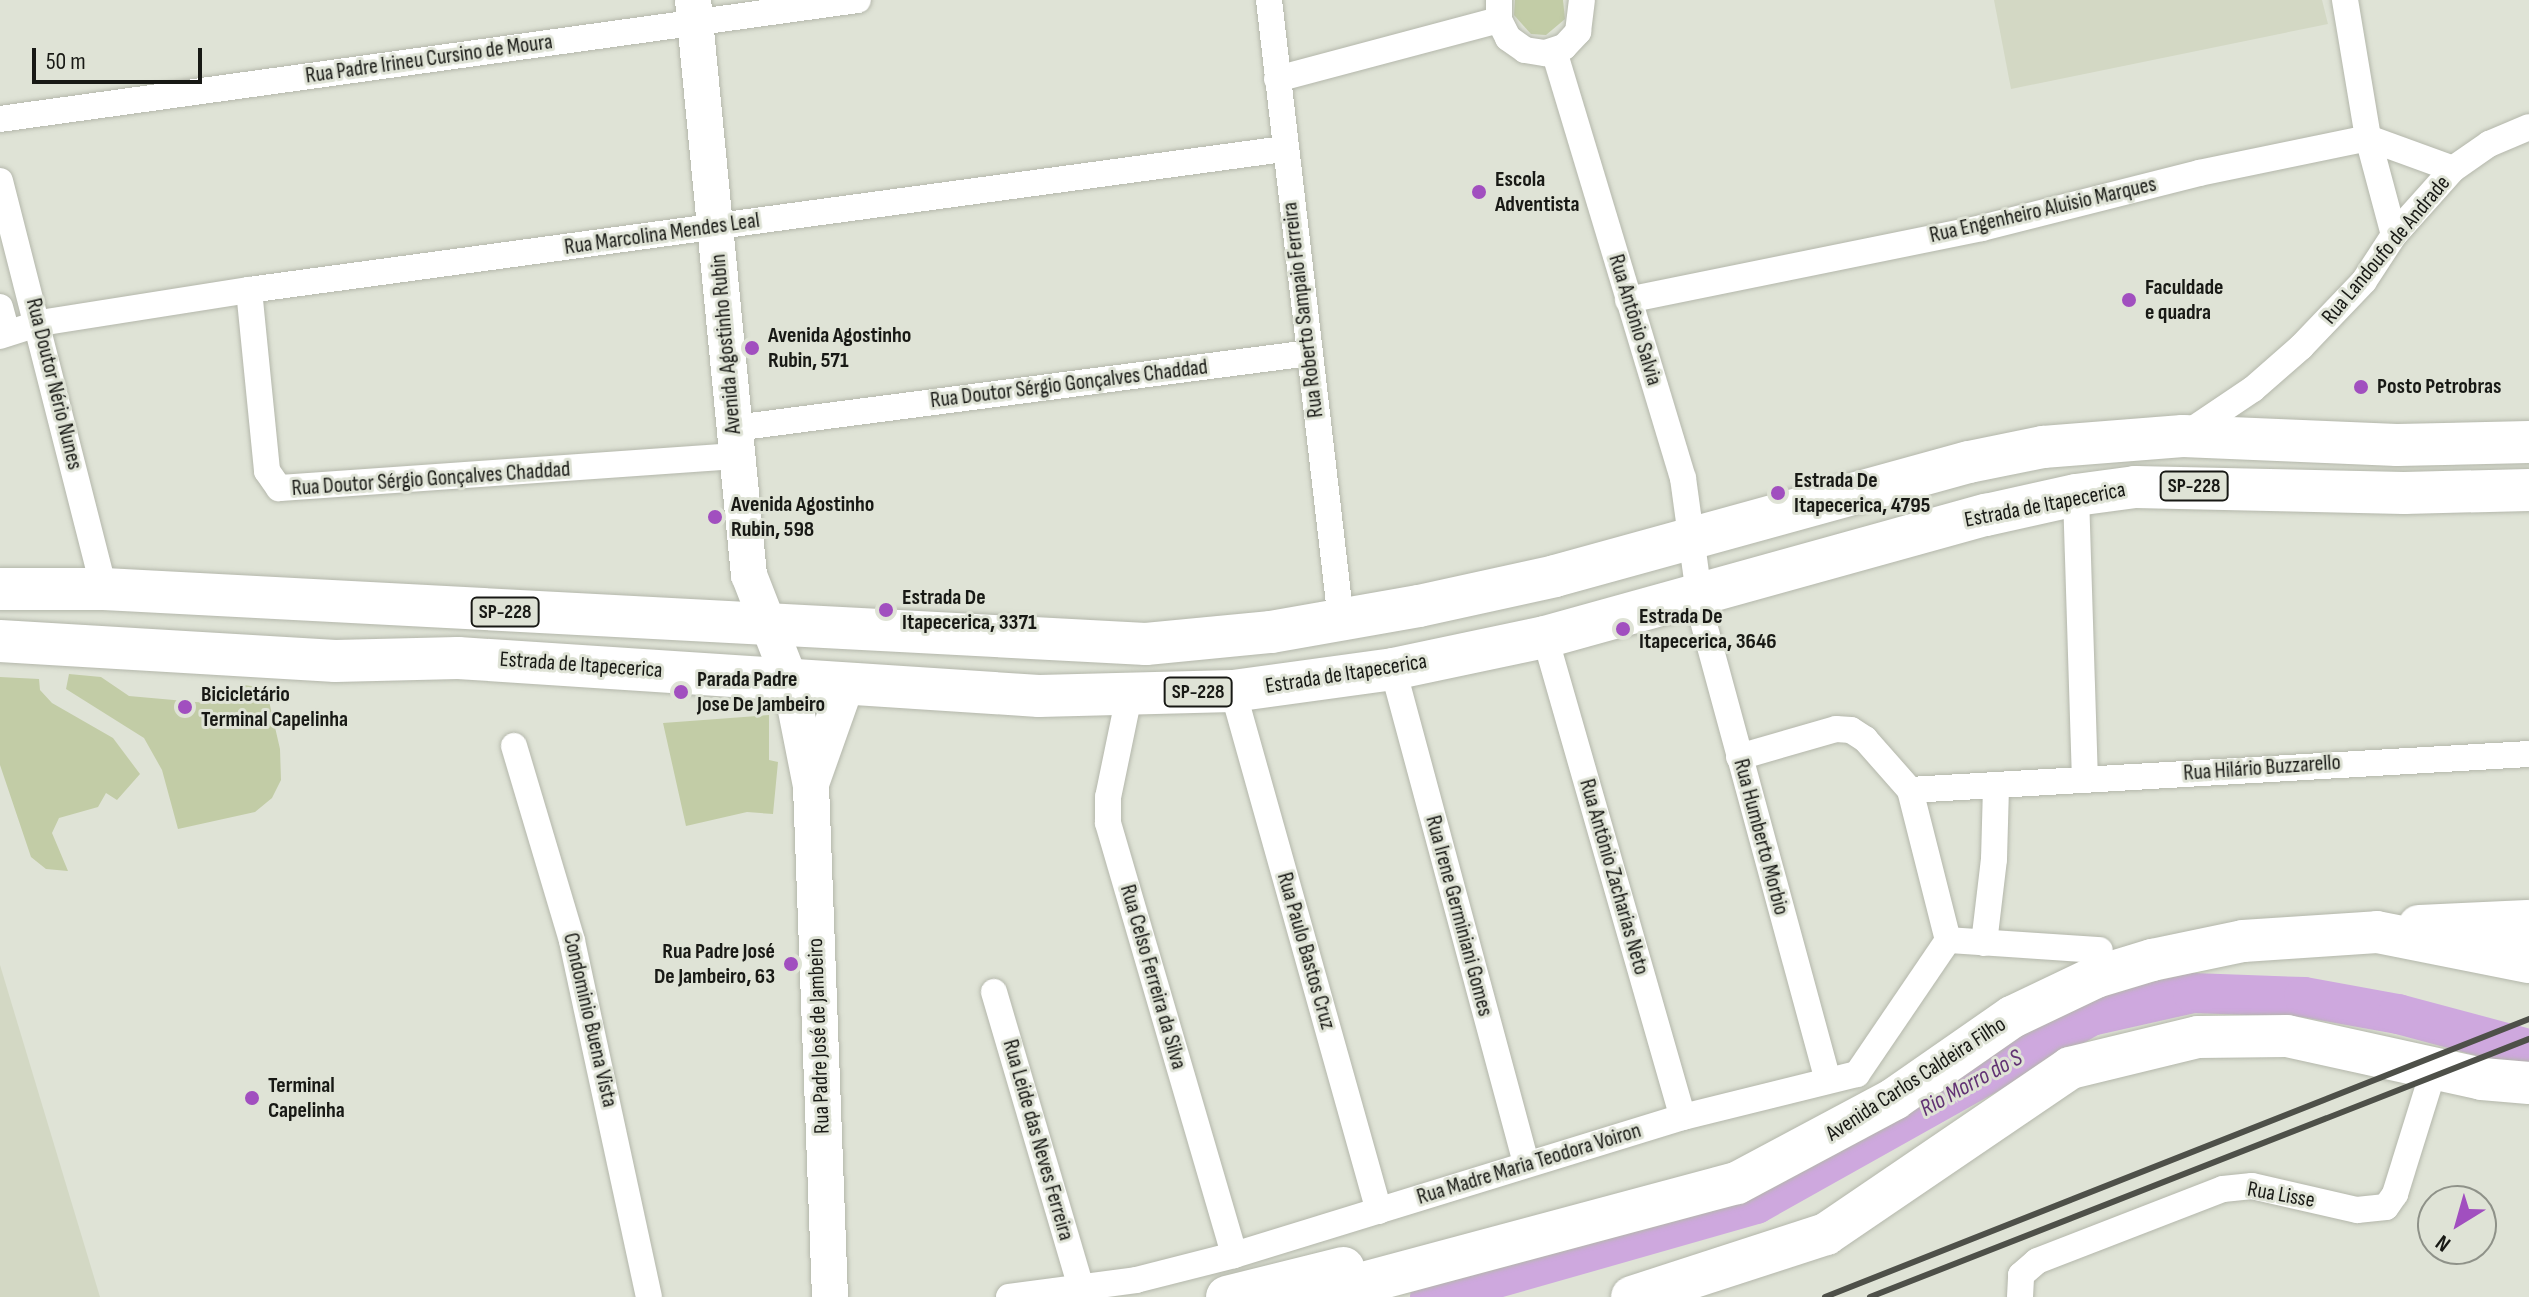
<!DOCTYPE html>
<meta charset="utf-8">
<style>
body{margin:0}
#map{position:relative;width:2529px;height:1297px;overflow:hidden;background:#dfe3d6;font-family:"Sofia Sans Condensed",sans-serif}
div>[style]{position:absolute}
.built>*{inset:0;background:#d3d8c4}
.green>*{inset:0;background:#c2cca6}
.river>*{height:40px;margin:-20px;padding:0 20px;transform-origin:20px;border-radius:20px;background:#cea8de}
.roads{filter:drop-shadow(0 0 2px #b4b7ab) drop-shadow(0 0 2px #b4b7ab)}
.street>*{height:26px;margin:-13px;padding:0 13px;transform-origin:13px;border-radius:13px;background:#fff}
.secondary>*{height:36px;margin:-18px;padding:0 18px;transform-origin:18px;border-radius:18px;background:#fff}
.primary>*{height:42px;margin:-21px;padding:0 21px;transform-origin:21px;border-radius:21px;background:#fff}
.rail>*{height:6px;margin:-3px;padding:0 3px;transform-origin:3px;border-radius:3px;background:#4e5049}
.dots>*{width:22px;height:22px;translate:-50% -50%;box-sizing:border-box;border:4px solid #dfe3d6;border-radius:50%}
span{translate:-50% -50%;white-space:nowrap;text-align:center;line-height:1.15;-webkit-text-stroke:6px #dfe3d6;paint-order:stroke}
.shield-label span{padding:2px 6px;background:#dfe3d6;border:2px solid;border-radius:6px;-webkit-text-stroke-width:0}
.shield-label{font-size:20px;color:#181915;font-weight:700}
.street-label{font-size:22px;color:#181915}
.poi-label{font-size:22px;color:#181915;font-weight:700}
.left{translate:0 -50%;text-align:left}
.right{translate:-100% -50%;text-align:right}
.water-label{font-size:24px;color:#613273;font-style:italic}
.north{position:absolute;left:2417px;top:1185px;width:80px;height:80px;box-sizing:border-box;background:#dfe3d6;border:2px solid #8f9289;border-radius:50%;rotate:217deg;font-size:22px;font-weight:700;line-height:32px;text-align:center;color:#181915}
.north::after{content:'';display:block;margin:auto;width:28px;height:36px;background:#a14fbf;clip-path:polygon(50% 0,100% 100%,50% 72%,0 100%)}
.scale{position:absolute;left:32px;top:48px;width:170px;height:36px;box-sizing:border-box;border:4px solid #181915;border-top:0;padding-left:10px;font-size:24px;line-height:28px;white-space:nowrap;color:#181915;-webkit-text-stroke:6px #dfe3d6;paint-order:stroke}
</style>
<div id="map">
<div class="built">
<div style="clip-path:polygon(1994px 0,2322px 0,2328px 24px,2011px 89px)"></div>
<div style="clip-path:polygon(0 965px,100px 1297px,0 1297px)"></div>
</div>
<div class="green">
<div style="clip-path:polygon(1515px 0,1563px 0,1565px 19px,1546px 35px,1531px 34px,1514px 15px)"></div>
<div style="clip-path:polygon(69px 674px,101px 677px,129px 696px,207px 703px,244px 685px,266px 688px,280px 749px,281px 780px,272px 798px,255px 812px,178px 829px,162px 770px,144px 738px,66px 689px)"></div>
<div style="clip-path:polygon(0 677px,39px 679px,40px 690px,52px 703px,113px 738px,140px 774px,117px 800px,106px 793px,98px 807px,59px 818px,52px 833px,68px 871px,46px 869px,31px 857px,0 765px)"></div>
<div style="clip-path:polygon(769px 715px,769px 760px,778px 762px,773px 814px,747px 812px,686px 826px,663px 723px)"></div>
</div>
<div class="river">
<div style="left:1430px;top:1297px;width:339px;rotate:-15.9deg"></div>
<div style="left:1756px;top:1204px;width:384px;rotate:-29.3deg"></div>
<div style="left:2091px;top:1016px;width:105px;rotate:-12.7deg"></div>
<div style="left:2193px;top:993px;width:111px;rotate:2.1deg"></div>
<div style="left:2304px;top:997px;width:96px;rotate:10.3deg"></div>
<div style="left:2398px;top:1014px;width:136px;rotate:15deg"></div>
</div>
<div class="roads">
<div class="street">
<div style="left:1269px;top:0;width:624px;rotate:83.38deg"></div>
<div style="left:1499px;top:0;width:20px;rotate:90deg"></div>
<div style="left:1499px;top:20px;width:20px;rotate:63deg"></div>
<div style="left:1508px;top:38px;width:21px;rotate:35deg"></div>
<div style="left:1525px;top:50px;width:20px;rotate:9deg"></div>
<div style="left:1545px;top:53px;width:20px;rotate:-18deg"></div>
<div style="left:1564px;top:47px;width:21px;rotate:-47deg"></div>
<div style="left:1578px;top:32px;width:32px;rotate:-83deg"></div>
<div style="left:2345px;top:0;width:140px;rotate:80.5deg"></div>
<div style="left:2368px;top:138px;width:100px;rotate:75deg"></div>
<div style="left:1554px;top:51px;width:446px;rotate:73.2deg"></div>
<div style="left:1683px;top:478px;width:140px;rotate:82.2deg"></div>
<div style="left:1702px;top:617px;width:480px;rotate:74.8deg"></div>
<div style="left:1277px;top:79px;width:230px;rotate:-14.9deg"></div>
<div style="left:0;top:119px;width:866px;rotate:-7.9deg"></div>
<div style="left:0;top:181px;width:421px;rotate:75.7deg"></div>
<div style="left:249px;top:290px;width:182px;rotate:84.3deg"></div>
<div style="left:267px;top:471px;width:21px;rotate:55deg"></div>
<div style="left:279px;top:488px;width:459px;rotate:-4deg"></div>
<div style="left:1628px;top:300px;width:361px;rotate:-11.5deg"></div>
<div style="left:1982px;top:228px;width:224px;rotate:-14.2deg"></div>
<div style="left:2199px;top:173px;width:173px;rotate:-11.7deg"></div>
<div style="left:2368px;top:138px;width:90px;rotate:20deg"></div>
<div style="left:0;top:307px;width:27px;rotate:75deg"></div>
<div style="left:0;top:336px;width:42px;rotate:-18deg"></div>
<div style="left:40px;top:323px;width:212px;rotate:-9deg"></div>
<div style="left:249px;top:290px;width:1045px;rotate:-7.76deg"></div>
<div style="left:735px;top:428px;width:579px;rotate:-7.44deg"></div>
<div style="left:2183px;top:436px;width:84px;rotate:-33.9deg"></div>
<div style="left:2253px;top:389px;width:64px;rotate:-41.2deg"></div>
<div style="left:2301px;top:347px;width:91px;rotate:-46.3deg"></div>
<div style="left:2364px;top:281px;width:55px;rotate:-56.9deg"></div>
<div style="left:2394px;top:235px;width:89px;rotate:-48.2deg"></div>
<div style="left:2453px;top:169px;width:44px;rotate:-34.8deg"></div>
<div style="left:2489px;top:144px;width:43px;rotate:-23deg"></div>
<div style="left:2076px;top:495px;width:283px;rotate:88.2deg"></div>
<div style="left:1545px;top:637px;width:499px;rotate:74deg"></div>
<div style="left:1393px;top:669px;width:512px;rotate:74.93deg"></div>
<div style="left:1233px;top:691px;width:540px;rotate:74.32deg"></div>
<div style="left:1129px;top:696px;width:103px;rotate:101.7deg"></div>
<div style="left:1108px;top:797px;width:26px;rotate:90deg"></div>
<div style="left:1108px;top:823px;width:450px;rotate:73.7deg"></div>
<div style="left:514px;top:746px;width:203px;rotate:73.4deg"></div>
<div style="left:572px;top:941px;width:364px;rotate:77.8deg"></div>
<div style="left:1739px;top:757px;width:101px;rotate:-16.1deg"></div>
<div style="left:1836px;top:729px;width:15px;rotate:4deg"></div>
<div style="left:1851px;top:730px;width:17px;rotate:33deg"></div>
<div style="left:1865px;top:739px;width:68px;rotate:48.6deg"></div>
<div style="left:1910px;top:790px;width:155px;rotate:75.8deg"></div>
<div style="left:1910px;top:790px;width:620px;rotate:-3.33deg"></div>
<div style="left:1984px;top:943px;width:85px;rotate:-83.2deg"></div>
<div style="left:1994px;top:859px;width:72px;rotate:-88.4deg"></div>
<div style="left:994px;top:992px;width:309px;rotate:73.6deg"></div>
<div style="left:1009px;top:1297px;width:128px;rotate:-7.6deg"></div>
<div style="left:1136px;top:1280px;width:101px;rotate:-14.3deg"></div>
<div style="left:1234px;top:1255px;width:470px;rotate:-17.1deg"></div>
<div style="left:1683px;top:1117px;width:179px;rotate:-13.9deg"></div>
<div style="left:1857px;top:1074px;width:162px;rotate:-55.8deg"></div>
<div style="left:1948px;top:940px;width:152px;rotate:3.8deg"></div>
<div style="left:2020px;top:1297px;width:22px;rotate:-87deg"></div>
<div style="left:2021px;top:1275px;width:21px;rotate:-41deg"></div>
<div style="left:2037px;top:1261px;width:199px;rotate:-21.2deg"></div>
<div style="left:2223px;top:1189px;width:29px;rotate:-6deg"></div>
<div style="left:2252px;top:1186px;width:108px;rotate:12.9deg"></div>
<div style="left:2357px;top:1210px;width:29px;rotate:-6deg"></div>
<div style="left:2386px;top:1207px;width:16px;rotate:-55deg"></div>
<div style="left:2395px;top:1194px;width:131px;rotate:-72.7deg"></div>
</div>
<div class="secondary">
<div style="left:693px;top:0;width:578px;rotate:84.44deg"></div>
<div style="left:749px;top:575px;width:113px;rotate:68.7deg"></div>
<div style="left:790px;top:680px;width:108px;rotate:78.8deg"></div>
<div style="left:811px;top:786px;width:511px;rotate:87.87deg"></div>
<div style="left:812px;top:781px;width:102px;rotate:-70.5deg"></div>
</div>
<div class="primary">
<div style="left:0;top:589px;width:104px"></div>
<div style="left:104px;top:589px;width:1043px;rotate:3.02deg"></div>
<div style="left:1146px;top:644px;width:126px;rotate:-5.5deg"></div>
<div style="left:1271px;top:632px;width:150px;rotate:-10deg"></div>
<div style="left:1419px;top:606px;width:139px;rotate:-12.4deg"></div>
<div style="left:1555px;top:576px;width:429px;rotate:-15.4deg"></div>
<div style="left:1969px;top:462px;width:76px;rotate:-11.5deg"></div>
<div style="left:2043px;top:447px;width:140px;rotate:-4.5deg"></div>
<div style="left:2183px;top:436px;width:214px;rotate:2.4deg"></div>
<div style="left:2397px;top:445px;width:132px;rotate:-1.3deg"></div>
<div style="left:0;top:641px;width:336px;rotate:3.4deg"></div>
<div style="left:335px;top:661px;width:123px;rotate:-1.4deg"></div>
<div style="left:458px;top:658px;width:582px;rotate:3.74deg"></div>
<div style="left:1039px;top:696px;width:194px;rotate:-1.5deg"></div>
<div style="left:1233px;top:691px;width:162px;rotate:-7.8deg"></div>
<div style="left:1393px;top:669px;width:155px;rotate:-11.9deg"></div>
<div style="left:1545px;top:637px;width:458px;rotate:-15.5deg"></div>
<div style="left:1986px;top:515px;width:92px;rotate:-12.5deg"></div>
<div style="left:2076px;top:495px;width:60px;rotate:-7.7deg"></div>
<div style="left:2135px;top:487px;width:269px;rotate:1.3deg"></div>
<div style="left:2404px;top:493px;width:125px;rotate:-1.4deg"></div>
<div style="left:2419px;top:926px;width:110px;rotate:-2.6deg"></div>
<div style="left:1227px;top:1297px;width:120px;rotate:-14deg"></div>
<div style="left:1311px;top:1297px;width:441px;rotate:-15deg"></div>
<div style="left:1737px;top:1183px;width:178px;rotate:-28.1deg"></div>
<div style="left:1894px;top:1099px;width:144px;rotate:-34.8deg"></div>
<div style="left:2012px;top:1017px;width:93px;rotate:-25.5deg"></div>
<div style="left:2096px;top:977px;width:59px;rotate:-16.9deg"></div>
<div style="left:2152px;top:960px;width:93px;rotate:-11.8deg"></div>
<div style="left:2243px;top:941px;width:134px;rotate:-3.8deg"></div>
<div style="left:2377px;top:932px;width:155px;rotate:11.2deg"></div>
<div style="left:1632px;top:1297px;width:204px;rotate:-18deg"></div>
<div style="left:1826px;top:1234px;width:295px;rotate:-34.2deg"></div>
<div style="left:2070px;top:1068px;width:132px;rotate:-13.6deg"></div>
<div style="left:2198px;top:1037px;width:89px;rotate:-0.6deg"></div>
<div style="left:2287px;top:1036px;width:200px;rotate:12.4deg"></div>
<div style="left:2482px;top:1079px;width:47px;rotate:4.9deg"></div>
</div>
</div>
<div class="rail">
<div style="left:1825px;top:1297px;width:757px;rotate:-21.55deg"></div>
<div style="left:1870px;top:1297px;width:708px;rotate:-21.38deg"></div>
</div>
<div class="dots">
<div style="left:1479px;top:192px;background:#a14fbf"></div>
<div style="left:2129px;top:300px;background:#a14fbf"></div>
<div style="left:752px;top:348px;background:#a14fbf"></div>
<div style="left:2361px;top:387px;background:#a14fbf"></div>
<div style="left:1778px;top:493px;background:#a14fbf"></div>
<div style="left:715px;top:517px;background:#a14fbf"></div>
<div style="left:886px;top:610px;background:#a14fbf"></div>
<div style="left:1623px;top:629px;background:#a14fbf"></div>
<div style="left:681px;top:692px;background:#a14fbf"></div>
<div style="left:185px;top:707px;background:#a14fbf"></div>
<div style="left:791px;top:964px;background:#a14fbf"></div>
<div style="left:252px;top:1098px;background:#a14fbf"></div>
</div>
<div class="shield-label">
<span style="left:2194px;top:486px">SP-228</span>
<span style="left:505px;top:612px">SP-228</span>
<span style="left:1198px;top:692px">SP-228</span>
</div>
<div class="street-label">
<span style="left:429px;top:59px;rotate:-8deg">Rua Padre Irineu Cursino de Moura</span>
<span style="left:2043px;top:210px;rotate:-13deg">Rua Engenheiro Aluisio Marques</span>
<span style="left:662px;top:234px;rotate:-8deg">Rua Marcolina Mendes Leal</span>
<span style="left:2386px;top:250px;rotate:-50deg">Rua Landoufo de Andrade</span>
<span style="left:1303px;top:310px;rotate:-97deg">Rua Roberto Sampaio Ferreira</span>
<span style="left:1635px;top:320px;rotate:73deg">Rua Antônio Salvia</span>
<span style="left:726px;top:344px;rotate:-95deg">Avenida Agostinho Rubin</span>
<span style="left:54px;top:384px;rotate:76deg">Rua Doutor Nério Nunes</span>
<span style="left:1069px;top:384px;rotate:-7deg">Rua Doutor Sérgio Gonçalves Chaddad</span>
<span style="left:431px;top:479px;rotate:-4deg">Rua Doutor Sérgio Gonçalves Chaddad</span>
<span style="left:2045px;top:505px;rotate:-11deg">Estrada de Itapecerica</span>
<span style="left:581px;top:665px;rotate:4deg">Estrada de Itapecerica</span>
<span style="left:1346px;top:674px;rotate:-9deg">Estrada de Itapecerica</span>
<span style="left:2262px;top:768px;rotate:-4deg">Rua Hilário Buzzarello</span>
<span style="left:1761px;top:837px;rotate:75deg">Rua Humberto Morbio</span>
<span style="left:1614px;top:877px;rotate:74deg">Rua Antônio Zacharias Neto</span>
<span style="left:1459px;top:916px;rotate:75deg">Rua Irene Germiniani Gomes</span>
<span style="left:1306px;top:951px;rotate:74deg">Rua Paulo Bastos Cruz</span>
<span style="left:1153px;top:977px;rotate:74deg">Rua Celso Ferreira da Silva</span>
<span style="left:590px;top:1020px;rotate:77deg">Condominio Buena Vista</span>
<span style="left:819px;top:1036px;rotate:-92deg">Rua Padre José de Jambeiro</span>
<span style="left:1916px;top:1079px;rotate:-33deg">Avenida Carlos Caldeira Filho</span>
<span style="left:1038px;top:1140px;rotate:74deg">Rua Leide das Neves Ferreira</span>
<span style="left:1529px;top:1164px;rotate:-17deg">Rua Madre Maria Teodora Voiron</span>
<span style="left:2281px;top:1195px;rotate:10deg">Rua Lisse</span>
</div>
<div class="poi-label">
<span class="left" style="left:1495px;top:192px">Escola<br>Adventista</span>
<span class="left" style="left:2145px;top:300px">Faculdade<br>e quadra</span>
<span class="left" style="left:768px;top:348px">Avenida Agostinho<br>Rubin, 571</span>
<span class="left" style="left:2377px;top:387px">Posto Petrobras</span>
<span class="left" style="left:1794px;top:493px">Estrada De<br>Itapecerica, 4795</span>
<span class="left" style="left:731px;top:517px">Avenida Agostinho<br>Rubin, 598</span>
<span class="left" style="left:902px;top:610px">Estrada De<br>Itapecerica, 3371</span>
<span class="left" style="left:1639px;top:629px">Estrada De<br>Itapecerica, 3646</span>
<span class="left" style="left:697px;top:692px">Parada Padre<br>Jose De Jambeiro</span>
<span class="left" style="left:201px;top:707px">Bicicletário<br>Terminal Capelinha</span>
<span class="right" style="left:775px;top:964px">Rua Padre José<br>De Jambeiro, 63</span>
<span class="left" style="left:268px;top:1098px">Terminal<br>Capelinha</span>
</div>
<div class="water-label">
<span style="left:1971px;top:1083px;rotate:-29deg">Rio Morro do S</span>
</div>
<div class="north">N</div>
<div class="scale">50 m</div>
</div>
